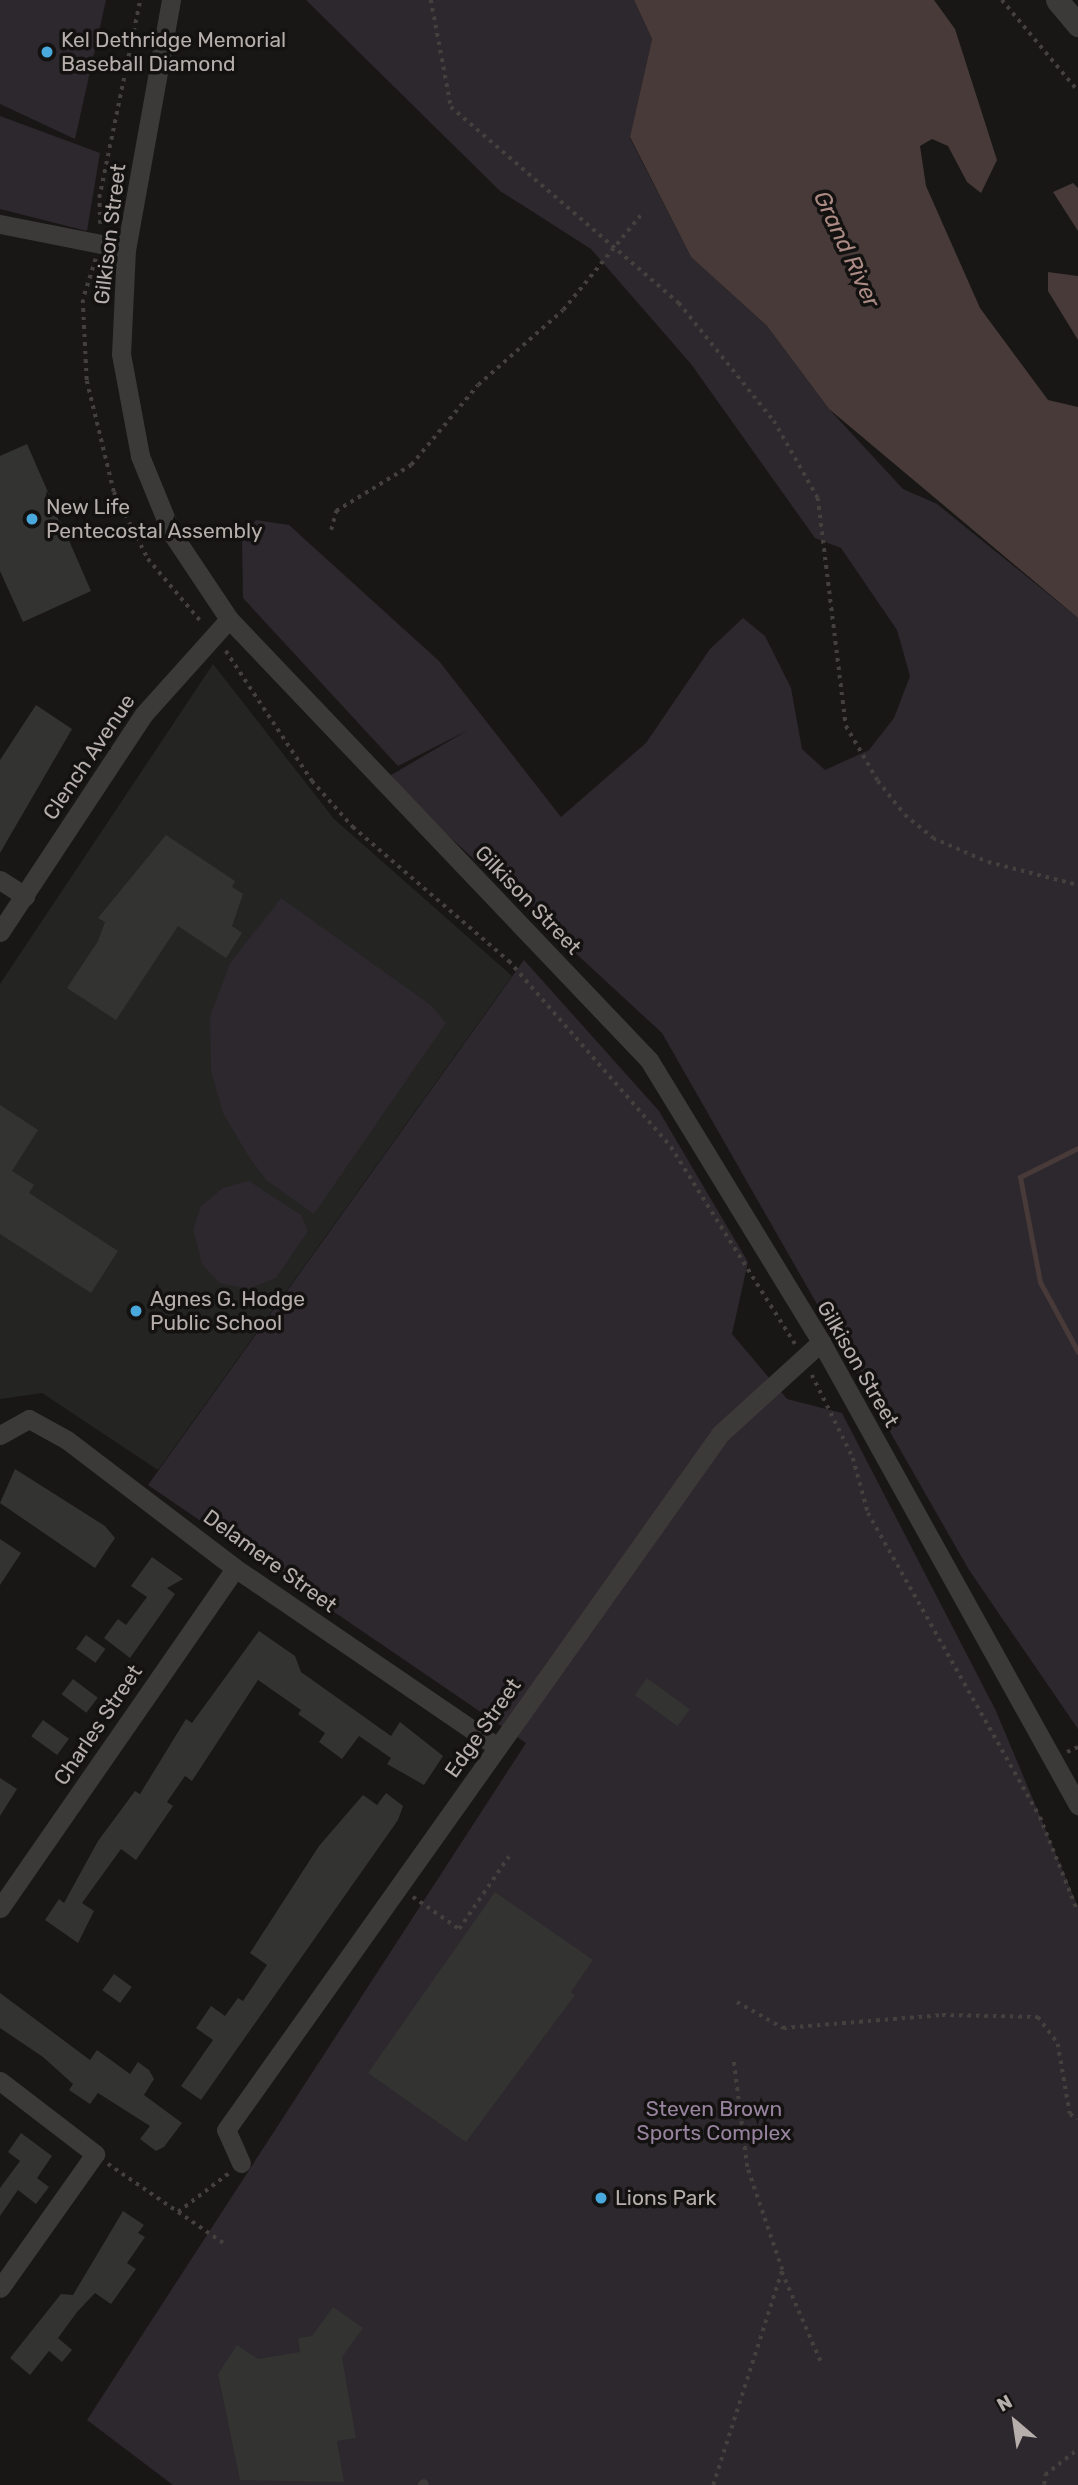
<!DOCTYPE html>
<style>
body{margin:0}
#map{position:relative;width:1078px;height:2485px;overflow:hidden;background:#181716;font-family:Rubik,sans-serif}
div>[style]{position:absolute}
.built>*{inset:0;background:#242422}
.green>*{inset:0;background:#2d272e}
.water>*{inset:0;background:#473a38}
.stream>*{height:5px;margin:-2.5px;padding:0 2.5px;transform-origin:2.5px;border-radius:2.5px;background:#473a38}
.building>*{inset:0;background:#333331;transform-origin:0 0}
.path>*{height:3.5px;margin-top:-1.75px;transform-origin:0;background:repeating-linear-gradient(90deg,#43403e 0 3.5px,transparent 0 8.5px)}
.service>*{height:10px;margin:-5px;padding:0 5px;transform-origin:5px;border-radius:5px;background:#3c3a38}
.minor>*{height:19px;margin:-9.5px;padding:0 9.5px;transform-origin:9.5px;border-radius:9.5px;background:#3c3a38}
.tertiary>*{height:23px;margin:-11.5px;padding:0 11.5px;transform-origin:11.5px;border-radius:11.5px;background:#3c3a38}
.dots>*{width:19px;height:19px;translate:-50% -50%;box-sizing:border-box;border:4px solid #131211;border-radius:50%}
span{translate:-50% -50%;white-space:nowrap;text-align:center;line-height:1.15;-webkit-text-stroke:7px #131211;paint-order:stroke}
.poi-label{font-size:21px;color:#b6aeaa}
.left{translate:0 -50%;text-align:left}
.street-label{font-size:21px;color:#b6aeaa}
.park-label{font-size:21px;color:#98839f}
.water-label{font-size:23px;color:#ad8b85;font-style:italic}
.north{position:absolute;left:980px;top:2387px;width:70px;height:70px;-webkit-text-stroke:5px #131211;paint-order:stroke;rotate:331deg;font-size:19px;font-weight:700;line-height:28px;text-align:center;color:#b6aeaa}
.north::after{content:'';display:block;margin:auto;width:24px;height:32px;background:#b6aeaa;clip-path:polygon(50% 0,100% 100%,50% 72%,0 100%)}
</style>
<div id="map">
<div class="built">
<div style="clip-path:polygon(213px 664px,334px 819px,512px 976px,158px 1470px,42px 1393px,0 1399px,0 984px)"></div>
</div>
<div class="green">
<div style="clip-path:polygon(0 0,106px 0,75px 139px,0 104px)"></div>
<div style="clip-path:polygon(306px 0,634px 0,652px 39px,630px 138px,691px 257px,767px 326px,829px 409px,903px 489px,937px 504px,1078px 618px,1078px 1729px,969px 1570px,662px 1033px,386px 778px,468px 730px,398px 766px,243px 598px,242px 538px,256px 520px,289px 525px,439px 661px,561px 817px,646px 743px,710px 649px,743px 618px,765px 636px,791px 688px,802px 749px,825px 770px,869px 750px,894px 718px,910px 676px,897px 630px,841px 548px,815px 538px,691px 364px,591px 249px,500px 191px)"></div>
<div style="clip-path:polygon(0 116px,100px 153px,87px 231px,0 209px)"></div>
<div style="clip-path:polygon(281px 898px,432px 1006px,446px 1023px,314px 1214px,266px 1180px,247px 1154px,223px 1113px,211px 1071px,210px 1016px,230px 963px)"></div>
<div style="clip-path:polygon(524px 960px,659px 1111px,748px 1262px,732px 1334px,787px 1399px,842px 1413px,996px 1711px,1078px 1907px,1078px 2485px,173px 2485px,87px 2420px,526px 1743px,148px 1485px)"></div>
<div style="clip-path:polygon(249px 1181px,301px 1215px,308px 1231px,276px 1278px,248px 1289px,219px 1283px,202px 1264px,193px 1229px,201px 1206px,223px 1188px)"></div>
</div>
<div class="water">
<div style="clip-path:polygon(634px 0,934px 0,955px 29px,997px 160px,981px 193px,967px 182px,948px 146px,932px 139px,920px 146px,926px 186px,980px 308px,1048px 400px,1078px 407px,1078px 618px,829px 409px,767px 326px,691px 257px,630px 137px,652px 39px)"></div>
<div style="clip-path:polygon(1073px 183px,1078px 188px,1078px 231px,1053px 192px)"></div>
<div style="clip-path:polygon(1048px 272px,1078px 276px,1078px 340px,1048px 291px)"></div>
</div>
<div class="stream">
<div style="left:1078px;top:1148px;width:65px;rotate:153.4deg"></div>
<div style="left:1020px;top:1177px;width:107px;rotate:79.2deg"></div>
<div style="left:1040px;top:1282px;width:80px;rotate:61.5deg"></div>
</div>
<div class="building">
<div style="clip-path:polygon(27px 444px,91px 591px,23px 622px,0 571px,0 456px)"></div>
<div style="clip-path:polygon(36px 705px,72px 729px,0 853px,0 760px)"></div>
<div style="clip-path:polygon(166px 835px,235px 881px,232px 887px,243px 894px,232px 926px,242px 933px,226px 958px,178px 926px,116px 1020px,67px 988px,98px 941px,105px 922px,98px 918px)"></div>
<div style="clip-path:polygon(0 1105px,38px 1130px,12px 1171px,34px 1185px,29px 1193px,118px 1251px,91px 1293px,0 1234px)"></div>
<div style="clip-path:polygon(15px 1469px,105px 1526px,115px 1538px,95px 1568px,0 1503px)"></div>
<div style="clip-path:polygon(0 1539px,21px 1553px,0 1585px)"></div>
<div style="clip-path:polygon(152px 1557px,183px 1579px,167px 1588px,175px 1594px,130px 1658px,104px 1638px,118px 1619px,126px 1625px,147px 1597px,131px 1586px)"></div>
<div style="clip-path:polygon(259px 1631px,295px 1656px,301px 1672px,391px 1736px,400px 1722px,443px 1756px,424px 1785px,387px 1764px,391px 1758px,359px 1736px,342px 1759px,319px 1742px,325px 1733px,298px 1714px,301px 1710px,258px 1680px,192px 1781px,185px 1776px,167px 1802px,173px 1806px,136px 1860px,121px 1849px,82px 1903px,94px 1911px,78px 1943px,45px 1920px,59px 1899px,64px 1903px,98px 1841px,135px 1791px,140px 1794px,186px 1719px,192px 1723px)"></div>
<div style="left:86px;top:1635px;width:24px;height:17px;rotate:36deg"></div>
<div style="left:647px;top:1678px;width:53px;height:21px;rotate:36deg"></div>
<div style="left:73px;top:1679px;width:31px;height:19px;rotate:37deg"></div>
<div style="left:43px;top:1720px;width:32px;height:20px;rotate:36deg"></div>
<div style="clip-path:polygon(0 1778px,17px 1789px,0 1816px)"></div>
<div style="clip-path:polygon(386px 1793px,403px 1806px,398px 1820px,201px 2100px,181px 2086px,213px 2040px,196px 2028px,211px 2006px,225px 2016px,238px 1998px,243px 2001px,267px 1965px,250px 1953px,319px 1846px,363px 1795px,377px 1805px)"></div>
<div style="clip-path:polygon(495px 1892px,593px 1960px,571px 1992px,575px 1995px,466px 2142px,368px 2073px)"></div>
<div style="left:114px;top:1974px;width:22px;height:20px;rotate:36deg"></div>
<div style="clip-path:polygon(0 1993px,90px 2060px,97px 2050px,130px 2074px,138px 2062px,149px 2070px,154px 2079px,144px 2095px,182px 2123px,164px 2147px,156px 2151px,140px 2139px,150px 2126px,98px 2093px,90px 2104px,69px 2090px,73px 2084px,43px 2057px,0 2028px)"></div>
<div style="clip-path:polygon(21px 2133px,52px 2156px,37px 2178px,49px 2187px,36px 2204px,18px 2190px,0 2216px,0 2188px,20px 2161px,8px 2152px)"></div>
<div style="clip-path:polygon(123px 2211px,144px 2225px,138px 2233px,145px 2237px,127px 2263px,136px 2269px,111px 2304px,95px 2293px,77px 2312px,58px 2338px,72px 2350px,62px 2362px,49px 2351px,30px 2375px,10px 2358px,61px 2294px,73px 2295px)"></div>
<div style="clip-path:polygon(333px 2307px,363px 2328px,342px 2357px,356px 2438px,337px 2441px,344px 2482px,240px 2480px,218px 2374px,237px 2345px,258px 2359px,300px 2352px,298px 2338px,312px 2336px)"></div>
</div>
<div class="path">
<div style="left:431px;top:0;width:109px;rotate:79.4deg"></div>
<div style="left:451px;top:107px;width:301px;rotate:40.7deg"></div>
<div style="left:679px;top:303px;width:151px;rotate:51.2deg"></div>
<div style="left:774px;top:421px;width:89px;rotate:60.3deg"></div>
<div style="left:818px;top:498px;width:230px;rotate:83deg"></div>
<div style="left:846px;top:726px;width:64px;rotate:59.8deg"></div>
<div style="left:878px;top:781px;width:43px;rotate:51.5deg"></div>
<div style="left:905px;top:815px;width:36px;rotate:39deg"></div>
<div style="left:933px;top:838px;width:60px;rotate:23.6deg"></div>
<div style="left:988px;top:862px;width:93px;rotate:14.3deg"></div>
<div style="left:1002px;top:0;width:119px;rotate:50.1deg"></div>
<div style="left:100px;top:224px;width:26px;rotate:-92deg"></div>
<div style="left:99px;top:198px;width:202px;rotate:-78.3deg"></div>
<div style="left:96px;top:259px;width:43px;rotate:107.6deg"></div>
<div style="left:83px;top:300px;width:81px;rotate:87.2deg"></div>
<div style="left:87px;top:381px;width:114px;rotate:76.3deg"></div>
<div style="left:114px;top:492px;width:75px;rotate:63.1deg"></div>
<div style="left:148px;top:559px;width:85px;rotate:49.8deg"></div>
<div style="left:331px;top:530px;width:20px;rotate:-75deg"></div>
<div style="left:336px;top:511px;width:88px;rotate:-31.5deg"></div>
<div style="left:411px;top:465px;width:104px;rotate:-50.1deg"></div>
<div style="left:478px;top:385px;width:113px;rotate:-41.4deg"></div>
<div style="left:563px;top:310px;width:122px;rotate:-50.7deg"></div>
<div style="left:226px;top:651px;width:156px;rotate:56.5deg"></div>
<div style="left:312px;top:781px;width:62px;rotate:48.3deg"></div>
<div style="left:353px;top:827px;width:206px;rotate:40.7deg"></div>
<div style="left:509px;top:961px;width:247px;rotate:48.9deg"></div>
<div style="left:671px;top:1147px;width:233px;rotate:57.8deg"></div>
<div style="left:812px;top:1375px;width:93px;rotate:63.7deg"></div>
<div style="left:853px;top:1458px;width:57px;rotate:74.7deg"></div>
<div style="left:868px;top:1513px;width:349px;rotate:60.5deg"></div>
<div style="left:1040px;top:1817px;width:102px;rotate:68.2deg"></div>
<div style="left:1067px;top:1752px;width:12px;rotate:-24deg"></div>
<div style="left:413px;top:1897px;width:56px;rotate:34.8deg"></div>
<div style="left:459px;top:1929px;width:88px;rotate:-55.6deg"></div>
<div style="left:737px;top:2002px;width:53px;rotate:29.5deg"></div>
<div style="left:783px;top:2028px;width:160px;rotate:-4.7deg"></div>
<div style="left:942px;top:2015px;width:96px;rotate:1.2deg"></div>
<div style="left:1038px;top:2017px;width:34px;rotate:53deg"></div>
<div style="left:1058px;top:2044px;width:71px;rotate:80.3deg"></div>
<div style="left:1070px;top:2114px;width:9px;rotate:32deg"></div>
<div style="left:108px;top:2164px;width:142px;rotate:34.4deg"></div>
<div style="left:178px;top:2212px;width:64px;rotate:-37.4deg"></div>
<div style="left:782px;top:2272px;width:98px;rotate:66.6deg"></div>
<div style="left:713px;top:2485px;width:226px;rotate:-72.2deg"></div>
<div style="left:782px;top:2270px;width:109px;rotate:-108.8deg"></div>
<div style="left:747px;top:2167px;width:110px;rotate:-97.3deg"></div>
<div style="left:1044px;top:2485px;width:10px;rotate:-84deg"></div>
<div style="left:1045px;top:2475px;width:42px;rotate:-38.2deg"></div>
</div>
<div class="service">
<div style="left:423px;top:2485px;width:1px;rotate:-45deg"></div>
</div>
<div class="minor">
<div style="left:171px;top:0;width:253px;rotate:100.2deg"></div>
<div style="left:126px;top:249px;width:105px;rotate:92.7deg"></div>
<div style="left:121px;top:354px;width:104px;rotate:79.4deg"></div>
<div style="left:140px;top:456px;width:82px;rotate:67.8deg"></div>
<div style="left:171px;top:532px;width:105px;rotate:56.3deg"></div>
<div style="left:229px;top:619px;width:609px;rotate:46.4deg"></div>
<div style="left:649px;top:1060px;width:330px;rotate:58.6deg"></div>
<div style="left:821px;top:1342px;width:530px;rotate:60.97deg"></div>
<div style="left:0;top:224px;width:128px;rotate:11.2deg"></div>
<div style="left:0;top:880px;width:30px;rotate:33deg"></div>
<div style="left:0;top:932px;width:260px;rotate:-56.6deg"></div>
<div style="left:143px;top:715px;width:129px;rotate:-48.1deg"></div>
<div style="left:0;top:1435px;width:33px;rotate:-29deg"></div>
<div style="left:29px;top:1419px;width:43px;rotate:28.9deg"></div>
<div style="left:67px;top:1440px;width:211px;rotate:37.3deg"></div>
<div style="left:235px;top:1568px;width:317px;rotate:34.3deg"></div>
<div style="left:0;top:1908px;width:413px;rotate:-55.3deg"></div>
<div style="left:0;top:2081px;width:120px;rotate:37.5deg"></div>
<div style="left:95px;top:2154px;width:164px;rotate:125.3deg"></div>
<div style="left:241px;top:2163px;width:36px;rotate:-114deg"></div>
<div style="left:226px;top:2130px;width:853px;rotate:-54.63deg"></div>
<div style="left:720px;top:1434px;width:137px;rotate:-42.3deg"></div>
</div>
<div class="tertiary">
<div style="left:1057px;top:0;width:33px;rotate:50deg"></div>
</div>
<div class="dots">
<div style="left:47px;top:52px;background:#4aa9dc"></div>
<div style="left:32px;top:519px;background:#4aa9dc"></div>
<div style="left:136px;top:1311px;background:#4aa9dc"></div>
<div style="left:601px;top:2198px;background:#4aa9dc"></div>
</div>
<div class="poi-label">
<span class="left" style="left:61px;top:52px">Kel Dethridge Memorial<br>Baseball Diamond</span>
<span class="left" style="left:46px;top:519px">New Life<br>Pentecostal Assembly</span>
<span class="left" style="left:150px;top:1311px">Agnes G. Hodge<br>Public School</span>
<span class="left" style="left:615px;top:2198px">Lions Park</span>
</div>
<div class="street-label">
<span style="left:110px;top:234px;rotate:-83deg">Gilkison Street</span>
<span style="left:89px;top:757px;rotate:-56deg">Clench Avenue</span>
<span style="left:528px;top:900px;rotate:46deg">Gilkison Street</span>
<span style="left:858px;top:1364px;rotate:60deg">Gilkison Street</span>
<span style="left:270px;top:1561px;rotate:36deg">Delamere Street</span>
<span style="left:98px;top:1725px;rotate:-56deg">Charles Street</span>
<span style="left:483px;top:1728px;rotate:-55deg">Edge Street</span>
</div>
<div class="park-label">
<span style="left:714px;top:2121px">Steven Brown<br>Sports Complex</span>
</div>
<div class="water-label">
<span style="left:847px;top:249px;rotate:65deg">Grand River</span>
</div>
<div class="north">N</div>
</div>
